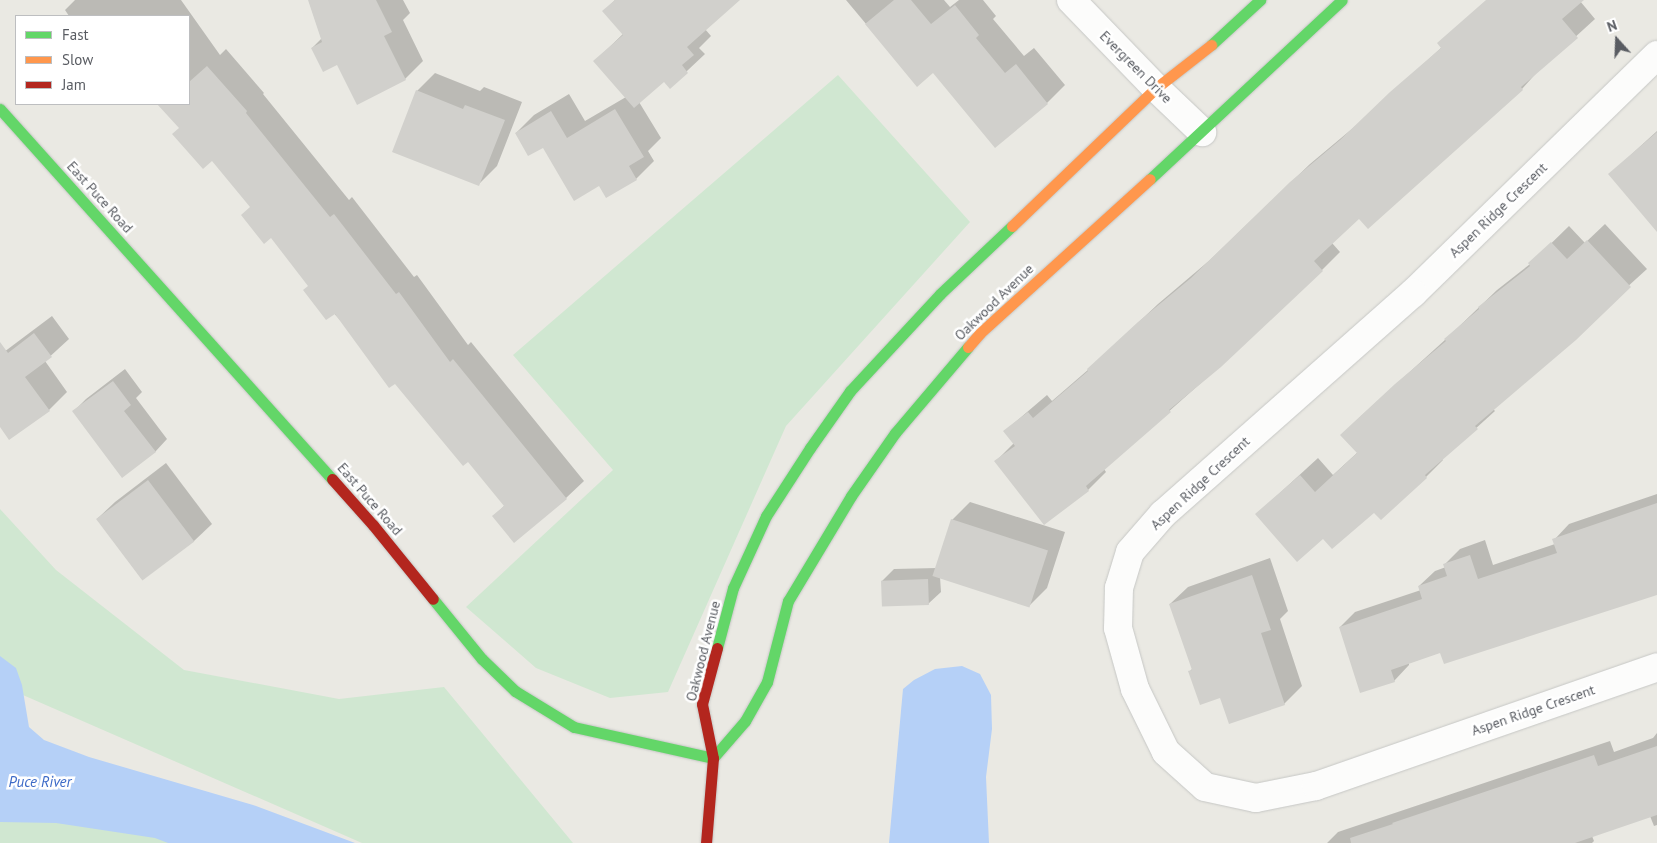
<!DOCTYPE html>
<style>
body{margin:0}
#map{position:relative;width:1657px;height:843px;overflow:hidden;background:#eae9e3;font-family:"PT Sans",sans-serif}
div>[style]{position:absolute}
.green>*{inset:0;background:#d0e7d1}
.water>*{inset:0;background:#b5d0f7}
.shadow>*{inset:0;background:#0003}
.building>*{inset:0;background:#d1d0cc;transform-origin:0 0}
.roads{filter:drop-shadow(0 0 1px #c6c7c5) drop-shadow(0 0 1px #c6c7c5)}
.street>*{height:28px;margin:-14px;padding:0 14px;transform-origin:14px;border-radius:14px;background:#fcfcfb}
.fast>*{height:11px;margin:-5.5px;padding:0 5.5px;transform-origin:5.5px;border-radius:5.5px;background:#63d668}
.slow>*{height:11px;margin:-5.5px;padding:0 5.5px;transform-origin:5.5px;border-radius:5.5px;background:#ff974d}
.jam>*{height:11px;margin:-5.5px;padding:0 5.5px;transform-origin:5.5px;border-radius:5.5px;background:#b3261e}
span{translate:-50% -50%;white-space:nowrap;text-align:center;line-height:1.15;-webkit-text-stroke:5px #fff;paint-order:stroke}
.street-label{font-size:14px;color:#595c62}
.water-label{font-size:15px;color:#3c6ac7;font-style:italic}
.legend{position:absolute;left:15px;top:15px;width:175px;height:90px;box-sizing:border-box;background:#fff;border:1px solid #bdbec0;margin:0;padding:6px 9px;list-style:none;font-size:15px;color:#595c62}
.legend li{display:flex;align-items:center;gap:10px;height:25px}
.legend b{width:25px;border:1px solid #bdbec0}
.north{position:absolute;left:1592px;top:15px;width:50px;height:50px;-webkit-text-stroke:4px #fff;paint-order:stroke;rotate:340deg;font-size:14px;font-weight:700;line-height:20px;text-align:center;color:#595c62}
.north::after{content:'';display:block;margin:auto;width:18px;height:22px;background:#595c62;clip-path:polygon(50% 0,100% 100%,50% 72%,0 100%)}
</style>
<div id="map">
<div class="green">
<div style="clip-path:polygon(838px 75px,970px 222px,786px 426px,668px 692px,610px 698px,536px 668px,466px 607px,613px 470px,513px 355px)"></div>
<div style="clip-path:polygon(0 509px,56px 570px,184px 670px,339px 699px,444px 687px,573px 843px,362px 843px,0 685px)"></div>
<div style="clip-path:polygon(0 780px,217px 843px,0 843px)"></div>
</div>
<div class="water">
<div style="clip-path:polygon(0 656px,16px 668px,22px 685px,29px 727px,44px 740px,89px 757px,253px 805px,355px 843px,168px 843px,155px 838px,56px 823px,0 822px)"></div>
<div style="clip-path:polygon(962px 666px,980px 674px,991px 695px,992px 729px,986px 777px,989px 843px,889px 843px,903px 689px,914px 680px,935px 669px)"></div>
</div>
<div class="shadow">
<div style="clip-path:polygon(75px 0,181px 0,220px 55px,226px 49px,264px 93px,263px 94px,349px 200px,352px 197px,414px 277px,417px 275px,468px 345px,471px 342px,584px 481px,566px 498px,494px 516px,505px 505px,468px 460px,309px 286px,251px 206px,212px 159px,159px 104px,189px 104px,189px 16px,69px 16px,65px 10px)"></div>
<div style="clip-path:polygon(309px 0,403px 0,410px 13px,403px 20px,423px 61px,405px 79px,338px 64px,312px 48px,322px 38px)"></div>
<div style="clip-path:polygon(615px 0,738px 0,705px 29px,711px 36px,699px 48px,705px 54px,670px 87px,664px 80px,639px 102px,661px 138px,648px 151px,654px 161px,636px 179px,599px 184px,543px 146px,516px 133px,534px 115px,569px 94px,585px 121px,626px 97px,595px 61px,624px 33px,604px 11px)"></div>
<div style="clip-path:polygon(846px 0,944px 0,950px 7px,959px 0,983px 0,996px 16px,993px 19px,1024px 56px,1034px 48px,1065px 85px,1047px 103px,933px 72px,917px 85px)"></div>
<div style="clip-path:polygon(1487px 0,1582px 0,1580px 1px,1595px 19px,1539px 70px,1522px 89px,1359px 217px,1332px 243px,1340px 252px,1322px 270px,1220px 366px,1104px 469px,1106px 472px,1088px 490px,1044px 524px,996px 461px,1014px 443px,1005px 431px,1047px 395px,1052px 401px,1089px 369px,1158px 304px,1210px 260px,1310px 164px,1359px 123px,1442px 47px,1439px 44px)"></div>
<div style="clip-path:polygon(435px 73px,480px 91px,484px 87px,522px 102px,497px 166px,479px 184px,417px 91px)"></div>
<div style="clip-path:polygon(1657px 131px,1657px 231px,1610px 174px)"></div>
<div style="clip-path:polygon(1605px 224px,1647px 269px,1493px 409px,1495px 411px,1442px 459px,1443px 460px,1426px 477px,1374px 511px,1324px 538px,1257px 514px,1318px 458px,1333px 475px,1358px 452px,1359px 418px,1446px 339px,1497px 290px,1530px 264px,1569px 226px,1585px 243px)"></div>
<div style="clip-path:polygon(52px 316px,69px 339px,45px 361px,67px 392px,49px 410px,9px 438px,0 425px,0 355px)"></div>
<div style="clip-path:polygon(125px 369px,142px 392px,136px 398px,167px 439px,155px 452px,74px 411px,86px 399px)"></div>
<div style="clip-path:polygon(166px 463px,212px 524px,194px 541px,142px 579px,97px 519px,115px 502px)"></div>
<div style="clip-path:polygon(1657px 494px,1657px 594px,1441px 652px,1409px 663px,1409px 665px,1394px 681px,1340px 627px,1355px 612px,1421px 590px,1419px 586px,1435px 571px,1446px 567px,1445px 564px,1460px 549px,1485px 540px,1493px 565px,1555px 544px,1554px 540px,1569px 524px)"></div>
<div style="clip-path:polygon(970px 502px,1065px 532px,1047px 588px,1029px 606px,940px 577px,941px 592px,928px 604px,882px 581px,894px 569px,937px 568px,952px 520px)"></div>
<div style="clip-path:polygon(1270px 558px,1288px 611px,1280px 619px,1302px 686px,1284px 704px,1221px 696px,1190px 671px,1193px 668px,1170px 604px,1188px 587px)"></div>
<div style="clip-path:polygon(1657px 733px,1657px 825px,1654px 826px,1650px 816px,1592px 836px,1594px 841px,1592px 843px,1327px 843px,1338px 832px,1610px 741px,1614px 752px,1653px 738px)"></div>
</div>
<div class="building">
<div style="clip-path:polygon(308px 0,376px 0,392px 32px,384px 36px,406px 80px,357px 105px,337px 65px,323px 72px,311px 48px,322px 42px)"></div>
<div style="clip-path:polygon(615px 0,740px 0,687px 47px,694px 55px,682px 65px,688px 73px,670px 89px,664px 82px,634px 108px,593px 61px,623px 35px,602px 11px)"></div>
<div style="clip-path:polygon(894px 0,911px 0,931px 24px,955px 5px,979px 35px,976px 38px,1005px 73px,1016px 64px,1048px 104px,995px 148px,933px 73px,917px 87px,865px 24px)"></div>
<div style="clip-path:polygon(1486px 0,1584px 0,1562px 19px,1578px 38px,1521px 87px,1523px 90px,1368px 229px,1359px 219px,1314px 261px,1323px 271px,1221px 367px,1169px 410px,1171px 412px,1086px 486px,1089px 491px,1044px 525px,994px 461px,1015px 446px,1003px 431px,1028px 412px,1033px 418px,1088px 371px,1087px 369px,1138px 322px,1191px 278px,1290px 182px,1340px 140px,1390px 92px,1441px 48px,1437px 43px)"></div>
<div style="clip-path:polygon(207px 66px,247px 111px,246px 113px,330px 217px,334px 214px,396px 294px,399px 292px,450px 362px,453px 359px,567px 499px,514px 543px,492px 516px,504px 506px,468px 462px,463px 466px,395px 384px,389px 388px,335px 314px,326px 320px,303px 290px,308px 286px,271px 238px,264px 244px,241px 215px,250px 207px,212px 161px,203px 169px,172px 134px,179px 128px,157px 104px,189px 104px,189px 82px)"></div>
<div style="clip-path:polygon(416px 90px,463px 109px,465px 105px,505px 120px,479px 186px,392px 152px)"></div>
<div style="clip-path:polygon(615px 109px,644px 157px,629px 166px,637px 180px,606px 198px,599px 186px,574px 201px,543px 148px,528px 156px,515px 133px,551px 111px,567px 138px)"></div>
<div style="clip-path:polygon(1657px 132px,1657px 232px,1608px 174px)"></div>
<div style="clip-path:polygon(1587px 240px,1631px 287px,1576px 340px,1475px 426px,1478px 429px,1425px 475px,1427px 478px,1381px 520px,1374px 513px,1332px 549px,1323px 539px,1297px 562px,1255px 514px,1300px 475px,1315px 492px,1357px 453px,1340px 435px,1395px 384px,1446px 341px,1444px 339px,1479px 309px,1478px 307px,1530px 266px,1528px 263px,1551px 242px,1567px 259px)"></div>
<div style="clip-path:polygon(34px 333px,52px 357px,25px 377px,50px 411px,9px 440px,0 427px,0 342px,8px 353px)"></div>
<div style="clip-path:polygon(113px 381px,131px 405px,124px 411px,156px 452px,122px 478px,72px 411px)"></div>
<div style="left:148px;top:480px;width:77px;height:65px;rotate:53deg"></div>
<div style="clip-path:polygon(1657px 503px,1657px 595px,1444px 664px,1440px 653px,1391px 670px,1395px 682px,1360px 693px,1339px 627px,1422px 599px,1418px 586px,1447px 576px,1443px 564px,1470px 555px,1478px 579px,1557px 553px,1552px 539px)"></div>
<div style="left:951px;top:519px;width:102px;height:60px;rotate:18deg"></div>
<div style="clip-path:polygon(1252px 575px,1271px 630px,1261px 633px,1285px 705px,1229px 724px,1220px 698px,1200px 705px,1188px 671px,1192px 670px,1169px 604px)"></div>
<div style="left:928px;top:579px;width:26px;height:47px;rotate:88deg"></div>
<div style="clip-path:polygon(1657px 746px,1657px 815px,1575px 843px,1351px 843px,1350px 838px,1393px 824px,1392px 823px,1594px 755px,1598px 766px)"></div>
</div>
<div class="roads">
<div class="street">
<div style="left:1071px;top:0;width:122px;rotate:46deg"></div>
<div style="left:1156px;top:88px;width:64px;rotate:43.7deg"></div>
<div style="left:1657px;top:55px;width:341px;rotate:135.7deg"></div>
<div style="left:1413px;top:293px;width:334px;rotate:138.5deg"></div>
<div style="left:1163px;top:514px;width:50px;rotate:131deg"></div>
<div style="left:1130px;top:552px;width:38px;rotate:107deg"></div>
<div style="left:1119px;top:588px;width:40px;rotate:91.4deg"></div>
<div style="left:1118px;top:628px;width:63px;rotate:74.4deg"></div>
<div style="left:1135px;top:689px;width:70px;rotate:63.8deg"></div>
<div style="left:1166px;top:752px;width:52px;rotate:41.9deg"></div>
<div style="left:1205px;top:787px;width:52px;rotate:12.2deg"></div>
<div style="left:1256px;top:798px;width:61px;rotate:-11.3deg"></div>
<div style="left:1316px;top:786px;width:361px;rotate:-19.2deg"></div>
</div>
<div class="fast">
<div style="left:1211px;top:45px;width:67px;rotate:-42.6deg"></div>
<div style="left:0;top:109px;width:497px;rotate:48.1deg"></div>
<div style="left:1150px;top:179px;width:262px;rotate:-43deg"></div>
<div style="left:433px;top:599px;width:77px;rotate:50.8deg"></div>
<div style="left:482px;top:659px;width:46px;rotate:44.1deg"></div>
<div style="left:515px;top:691px;width:69px;rotate:31.4deg"></div>
<div style="left:574px;top:727px;width:142px;rotate:12.6deg"></div>
<div style="left:717px;top:648px;width:62px;rotate:-75.1deg"></div>
<div style="left:733px;top:588px;width:79px;rotate:-65.4deg"></div>
<div style="left:766px;top:516px;width:81px;rotate:-57.1deg"></div>
<div style="left:810px;top:448px;width:70px;rotate:-54.9deg"></div>
<div style="left:850px;top:391px;width:132px;rotate:-47.1deg"></div>
<div style="left:940px;top:294px;width:99px;rotate:-43.4deg"></div>
<div style="left:713px;top:758px;width:49px;rotate:-49.1deg"></div>
<div style="left:745px;top:721px;width:45px;rotate:-60.6deg"></div>
<div style="left:767px;top:682px;width:84px;rotate:-75.5deg"></div>
<div style="left:788px;top:601px;width:122px;rotate:-59deg"></div>
<div style="left:851px;top:496px;width:77px;rotate:-55.1deg"></div>
<div style="left:895px;top:433px;width:113px;rotate:-49.7deg"></div>
</div>
<div class="slow">
<div style="left:1012px;top:226px;width:199px;rotate:-43.8deg"></div>
<div style="left:1156px;top:88px;width:70px;rotate:-38deg"></div>
<div style="left:968px;top:347px;width:18px;rotate:-49deg"></div>
<div style="left:980px;top:333px;width:229px;rotate:-42.2deg"></div>
</div>
<div class="jam">
<div style="left:332px;top:479px;width:62px;rotate:48.3deg"></div>
<div style="left:373px;top:525px;width:95px;rotate:51deg"></div>
<div style="left:706px;top:843px;width:85px;rotate:-85.3deg"></div>
<div style="left:713px;top:758px;width:55px;rotate:-101.5deg"></div>
<div style="left:702px;top:704px;width:58px;rotate:-75deg"></div>
</div>
</div>
<div class="street-label">
<span style="left:1136px;top:67px;rotate:45deg">Evergreen Drive</span>
<span style="left:100px;top:197px;rotate:48deg">East Puce Road</span>
<span style="left:1498px;top:210px;rotate:-44deg">Aspen Ridge Crescent</span>
<span style="left:994px;top:302px;rotate:-44deg">Oakwood Avenue</span>
<span style="left:1200px;top:483px;rotate:-43deg">Aspen Ridge Crescent</span>
<span style="left:370px;top:499px;rotate:49deg">East Puce Road</span>
<span style="left:703px;top:651px;rotate:-76deg">Oakwood Avenue</span>
<span style="left:1533px;top:710px;rotate:-19deg">Aspen Ridge Crescent</span>
</div>
<div class="water-label">
<span style="left:40px;top:782px">Puce River</span>
</div>
<ul class="legend">
<li><b style="height:6px;background:#63d668"></b>Fast</li>
<li><b style="height:6px;background:#ff974d"></b>Slow</li>
<li><b style="height:6px;background:#b3261e"></b>Jam</li>
</ul>
<div class="north">N</div>
</div>
